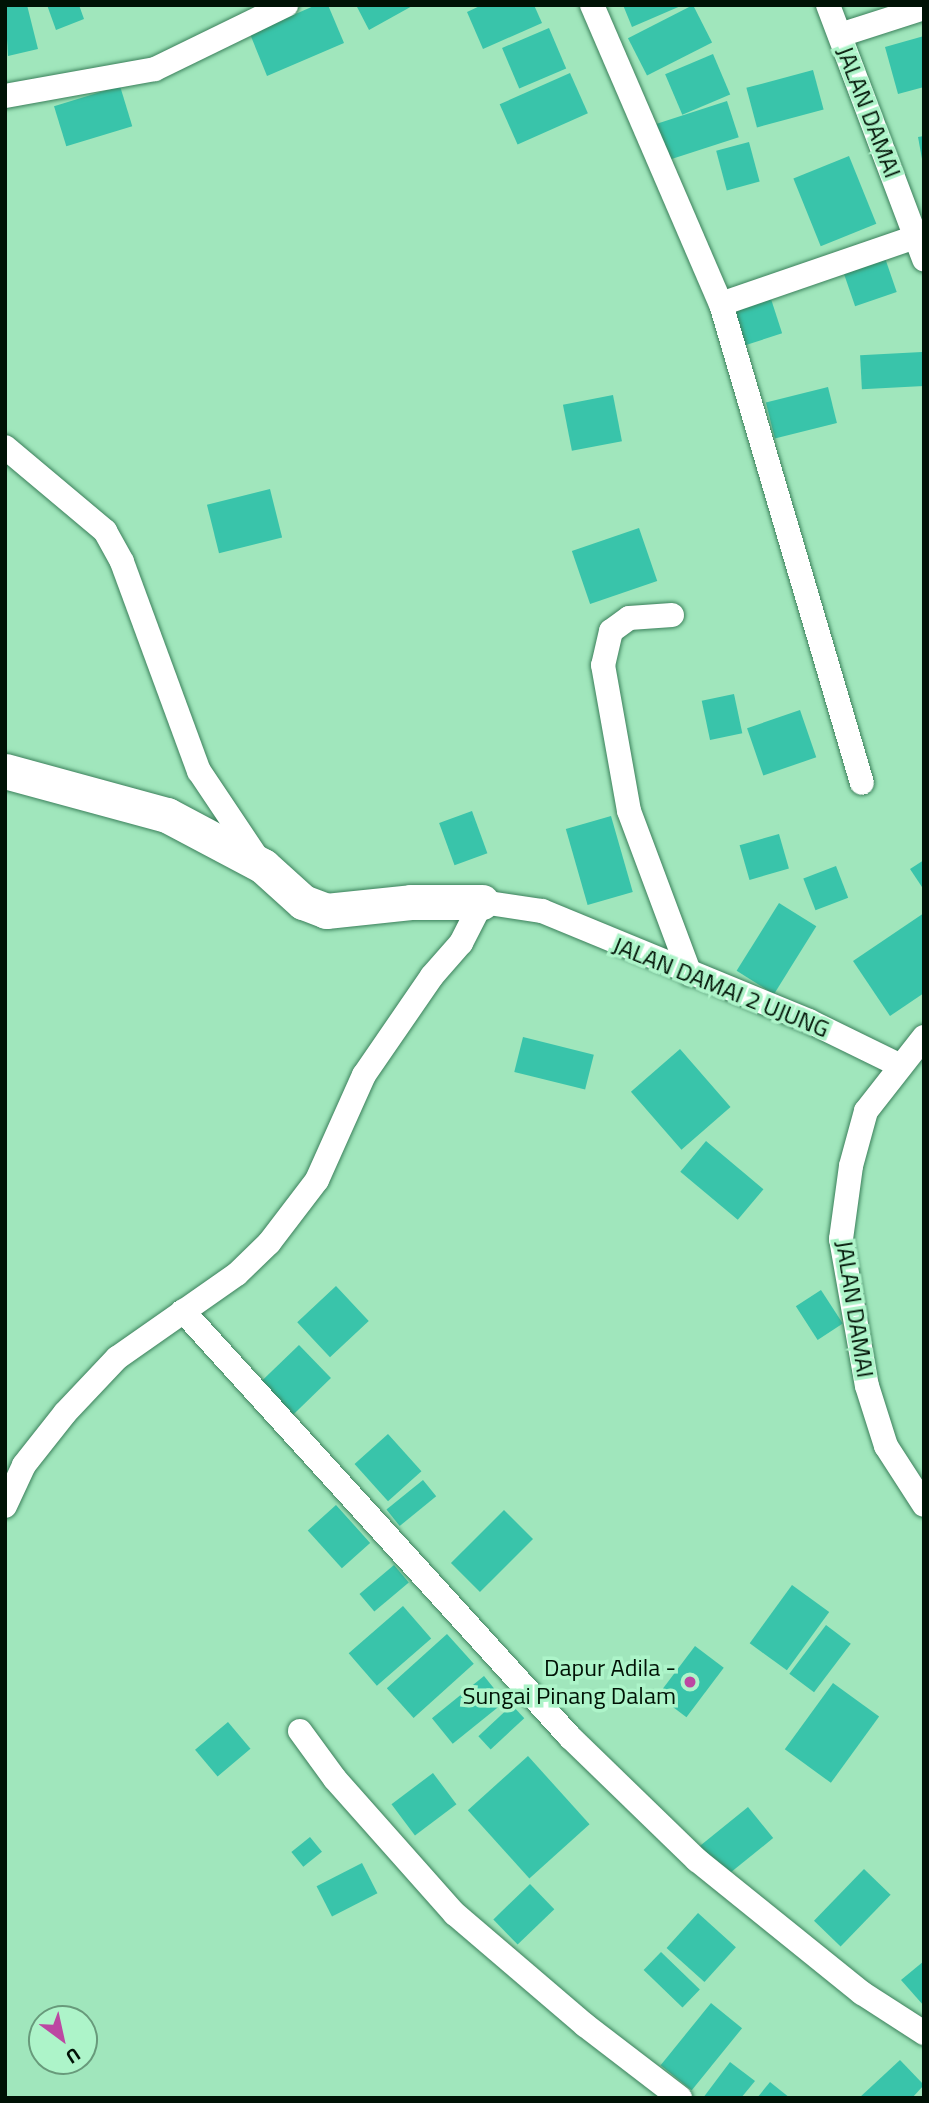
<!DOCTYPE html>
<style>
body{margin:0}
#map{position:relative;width:929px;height:2103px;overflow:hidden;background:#a0e6bc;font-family:"Titillium Web",sans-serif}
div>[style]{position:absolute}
.building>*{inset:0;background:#39c4aa;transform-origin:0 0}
.roads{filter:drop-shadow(0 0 2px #3b805b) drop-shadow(0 0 2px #3b805b)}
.street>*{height:24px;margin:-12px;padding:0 12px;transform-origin:12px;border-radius:12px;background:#fff}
.secondary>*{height:35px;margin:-17.5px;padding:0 17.5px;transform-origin:17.5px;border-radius:17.5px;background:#fff}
.dots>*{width:19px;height:19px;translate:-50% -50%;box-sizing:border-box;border:4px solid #adf4c9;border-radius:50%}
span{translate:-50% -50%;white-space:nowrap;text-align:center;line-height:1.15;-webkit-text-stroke:7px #adf4c9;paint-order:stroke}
.street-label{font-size:24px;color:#001205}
.poi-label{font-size:24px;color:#001205}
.right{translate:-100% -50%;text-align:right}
.frame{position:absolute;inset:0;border:7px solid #001205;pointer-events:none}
.north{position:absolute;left:28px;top:2005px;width:70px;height:70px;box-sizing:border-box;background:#adf4c9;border:2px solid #689a7b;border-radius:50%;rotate:147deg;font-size:19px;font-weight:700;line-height:28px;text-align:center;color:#001205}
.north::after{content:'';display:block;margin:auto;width:24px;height:32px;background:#bc48a2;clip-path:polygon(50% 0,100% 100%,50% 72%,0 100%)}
</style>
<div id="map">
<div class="building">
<div style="clip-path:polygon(5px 5px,27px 5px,38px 49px,8px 56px)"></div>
<div style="clip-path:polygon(47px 5px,79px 5px,84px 19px,56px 30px)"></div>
<div style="clip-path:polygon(316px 5px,328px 5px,344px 43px,267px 76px,250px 34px)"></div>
<div style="clip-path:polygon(356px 5px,414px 5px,369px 30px)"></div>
<div style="clip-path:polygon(482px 5px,534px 5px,542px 23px,483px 49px,467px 12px)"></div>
<div style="clip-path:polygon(623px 5px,683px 5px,632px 27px)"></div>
<div style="left:693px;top:5px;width:42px;height:73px;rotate:63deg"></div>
<div style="left:549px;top:28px;width:44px;height:51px;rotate:67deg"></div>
<div style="clip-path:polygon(924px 36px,924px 87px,898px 94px,885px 47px)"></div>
<div style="left:713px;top:54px;width:44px;height:52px;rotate:67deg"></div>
<div style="left:813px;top:70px;width:41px;height:69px;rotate:75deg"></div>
<div style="left:570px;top:73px;width:44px;height:77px;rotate:66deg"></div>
<div style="left:120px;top:86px;width:42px;height:69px;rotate:73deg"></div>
<div style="left:727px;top:101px;width:38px;height:77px;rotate:72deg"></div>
<div style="clip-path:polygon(924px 136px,924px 159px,922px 159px,918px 137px)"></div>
<div style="left:749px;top:142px;width:41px;height:34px;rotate:75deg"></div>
<div style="left:849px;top:156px;width:73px;height:60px;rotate:68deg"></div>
<div style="left:885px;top:258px;width:36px;height:44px;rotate:71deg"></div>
<div style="left:771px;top:299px;width:36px;height:42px;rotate:72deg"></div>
<div style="left:922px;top:352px;width:34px;height:62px;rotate:87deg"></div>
<div style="left:828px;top:387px;width:37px;height:64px;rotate:76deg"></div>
<div style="left:613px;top:395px;width:47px;height:51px;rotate:79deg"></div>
<div style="left:270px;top:489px;width:50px;height:65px;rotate:76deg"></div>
<div style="left:639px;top:528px;width:56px;height:71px;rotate:71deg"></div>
<div style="left:734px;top:694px;width:40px;height:33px;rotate:78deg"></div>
<div style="left:800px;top:710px;width:50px;height:56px;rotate:71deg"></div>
<div style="left:472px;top:811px;width:45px;height:35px;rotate:70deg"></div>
<div style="left:611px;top:816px;width:79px;height:47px;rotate:74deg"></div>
<div style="left:779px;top:834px;width:36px;height:41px;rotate:74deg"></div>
<div style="clip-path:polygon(924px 860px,924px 890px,910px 869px)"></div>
<div style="left:836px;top:866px;width:34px;height:35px;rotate:69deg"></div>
<div style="left:779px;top:903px;width:44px;height:80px;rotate:32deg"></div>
<div style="clip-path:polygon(924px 913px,924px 993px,890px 1016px,853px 961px)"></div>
<div style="left:523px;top:1037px;width:73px;height:36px;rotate:14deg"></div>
<div style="left:680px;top:1049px;width:77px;height:65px;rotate:49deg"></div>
<div style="left:706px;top:1141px;width:75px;height:40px;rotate:40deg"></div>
<div style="left:336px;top:1286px;width:48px;height:53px;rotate:47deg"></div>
<div style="left:821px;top:1290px;width:40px;height:30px;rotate:57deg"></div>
<div style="left:299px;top:1345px;width:46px;height:53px;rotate:46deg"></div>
<div style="left:388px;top:1434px;width:50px;height:45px;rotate:48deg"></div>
<div style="left:423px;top:1480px;width:21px;height:47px;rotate:51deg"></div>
<div style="left:336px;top:1505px;width:51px;height:38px;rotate:48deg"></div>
<div style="left:504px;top:1510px;width:41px;height:75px;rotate:45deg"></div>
<div style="left:394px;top:1565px;width:23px;height:45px;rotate:50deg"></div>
<div style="left:792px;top:1585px;width:46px;height:72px;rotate:36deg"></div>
<div style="left:403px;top:1606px;width:43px;height:72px;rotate:49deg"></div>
<div style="left:826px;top:1625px;width:31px;height:61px;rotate:37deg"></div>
<div style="left:447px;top:1634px;width:40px;height:81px;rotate:48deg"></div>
<div style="left:695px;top:1646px;width:36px;height:62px;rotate:37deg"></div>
<div style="left:484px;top:1676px;width:33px;height:67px;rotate:51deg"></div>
<div style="left:833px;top:1683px;width:57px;height:82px;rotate:36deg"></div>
<div style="left:512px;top:1705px;width:18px;height:46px;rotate:47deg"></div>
<div style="left:228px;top:1722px;width:35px;height:43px;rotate:50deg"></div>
<div style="left:528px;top:1756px;width:92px;height:81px;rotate:48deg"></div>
<div style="left:433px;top:1773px;width:39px;height:52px;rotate:53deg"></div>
<div style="left:748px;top:1807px;width:40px;height:62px;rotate:51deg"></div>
<div style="left:310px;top:1837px;width:19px;height:24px;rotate:51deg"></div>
<div style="left:362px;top:1863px;width:34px;height:51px;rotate:63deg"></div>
<div style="left:864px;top:1869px;width:37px;height:72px;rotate:44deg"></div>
<div style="left:530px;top:1884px;width:35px;height:51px;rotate:46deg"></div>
<div style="left:698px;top:1913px;width:51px;height:47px;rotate:42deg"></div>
<div style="left:661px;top:1952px;width:54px;height:25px;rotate:44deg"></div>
<div style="clip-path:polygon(924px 1961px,924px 2006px,901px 1980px)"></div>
<div style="left:711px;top:2003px;width:40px;height:80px;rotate:39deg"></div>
<div style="clip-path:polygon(900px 2060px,924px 2085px,912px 2098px,859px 2098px)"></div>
<div style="clip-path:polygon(730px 2062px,755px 2081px,741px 2098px,703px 2098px)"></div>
<div style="clip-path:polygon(770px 2082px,790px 2098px,757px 2098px)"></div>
</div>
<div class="roads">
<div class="street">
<div style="left:592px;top:5px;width:326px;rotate:66.7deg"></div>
<div style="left:721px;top:304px;width:206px;rotate:-19deg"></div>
<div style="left:828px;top:5px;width:272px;rotate:69.3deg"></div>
<div style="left:840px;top:35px;width:88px;rotate:-17.8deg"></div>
<div style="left:5px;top:96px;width:152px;rotate:-10.2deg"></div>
<div style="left:155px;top:69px;width:146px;rotate:-26deg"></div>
<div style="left:721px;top:304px;width:499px;rotate:73.6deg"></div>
<div style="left:5px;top:447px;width:131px;rotate:40deg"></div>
<div style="left:105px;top:531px;width:35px;rotate:61deg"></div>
<div style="left:122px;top:562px;width:223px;rotate:69.8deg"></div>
<div style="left:199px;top:771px;width:110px;rotate:56.2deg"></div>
<div style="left:672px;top:615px;width:43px;rotate:176deg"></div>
<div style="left:629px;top:618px;width:22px;rotate:144deg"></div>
<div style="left:611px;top:631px;width:35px;rotate:103deg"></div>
<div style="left:603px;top:665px;width:148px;rotate:79.9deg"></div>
<div style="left:629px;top:811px;width:174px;rotate:69.5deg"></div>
<div style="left:924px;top:1037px;width:94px;rotate:128.1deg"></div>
<div style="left:866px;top:1111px;width:57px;rotate:105.3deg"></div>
<div style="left:851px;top:1166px;width:74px;rotate:97.8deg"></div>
<div style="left:841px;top:1239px;width:149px;rotate:80deg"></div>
<div style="left:867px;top:1386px;width:63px;rotate:72.4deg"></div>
<div style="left:886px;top:1446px;width:70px;rotate:57.2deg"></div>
<div style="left:183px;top:1311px;width:576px;rotate:47.75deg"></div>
<div style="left:570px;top:1737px;width:177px;rotate:44.1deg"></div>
<div style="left:697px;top:1860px;width:212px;rotate:38.9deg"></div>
<div style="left:862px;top:1993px;width:74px;rotate:32.8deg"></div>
<div style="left:5px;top:1506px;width:45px;rotate:-65.1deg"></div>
<div style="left:24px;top:1465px;width:66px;rotate:-51.7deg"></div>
<div style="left:65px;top:1413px;width:76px;rotate:-46.6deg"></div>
<div style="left:117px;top:1358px;width:146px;rotate:-35deg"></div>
<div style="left:237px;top:1274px;width:45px;rotate:-44.1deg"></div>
<div style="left:269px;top:1243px;width:79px;rotate:-52.7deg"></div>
<div style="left:317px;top:1180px;width:115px;rotate:-65.9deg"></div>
<div style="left:364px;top:1075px;width:120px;rotate:-55.5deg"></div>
<div style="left:432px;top:976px;width:44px;rotate:-48.7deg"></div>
<div style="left:461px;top:943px;width:46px;rotate:-62.9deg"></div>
<div style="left:482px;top:902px;width:61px;rotate:8.5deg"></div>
<div style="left:542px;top:911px;width:289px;rotate:22.4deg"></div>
<div style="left:809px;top:1021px;width:100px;rotate:26.1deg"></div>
<div style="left:300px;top:1731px;width:59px;rotate:53.9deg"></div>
<div style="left:335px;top:1779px;width:181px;rotate:48.4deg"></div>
<div style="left:455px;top:1914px;width:171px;rotate:40.5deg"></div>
<div style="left:585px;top:2025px;width:120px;rotate:37.5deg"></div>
</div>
<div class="secondary">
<div style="left:5px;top:771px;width:168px;rotate:15.2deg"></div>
<div style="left:167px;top:815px;width:109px;rotate:28deg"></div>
<div style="left:263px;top:866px;width:54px;rotate:42deg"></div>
<div style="left:303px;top:902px;width:25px;rotate:21deg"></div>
<div style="left:326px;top:911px;width:85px;rotate:-6deg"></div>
<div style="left:411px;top:902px;width:71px"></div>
</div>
</div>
<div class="dots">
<div style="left:690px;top:1682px;background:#bc48a2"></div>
</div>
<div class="street-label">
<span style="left:869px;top:112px;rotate:69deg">JALAN DAMAI</span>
<span style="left:721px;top:987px;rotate:22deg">JALAN DAMAI 2 UJUNG</span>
<span style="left:855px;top:1309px;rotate:81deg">JALAN DAMAI</span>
</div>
<div class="poi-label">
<span class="right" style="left:676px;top:1682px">Dapur Adila -<br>Sungai Pinang Dalam</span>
</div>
<div class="frame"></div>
<div class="north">U</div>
</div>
